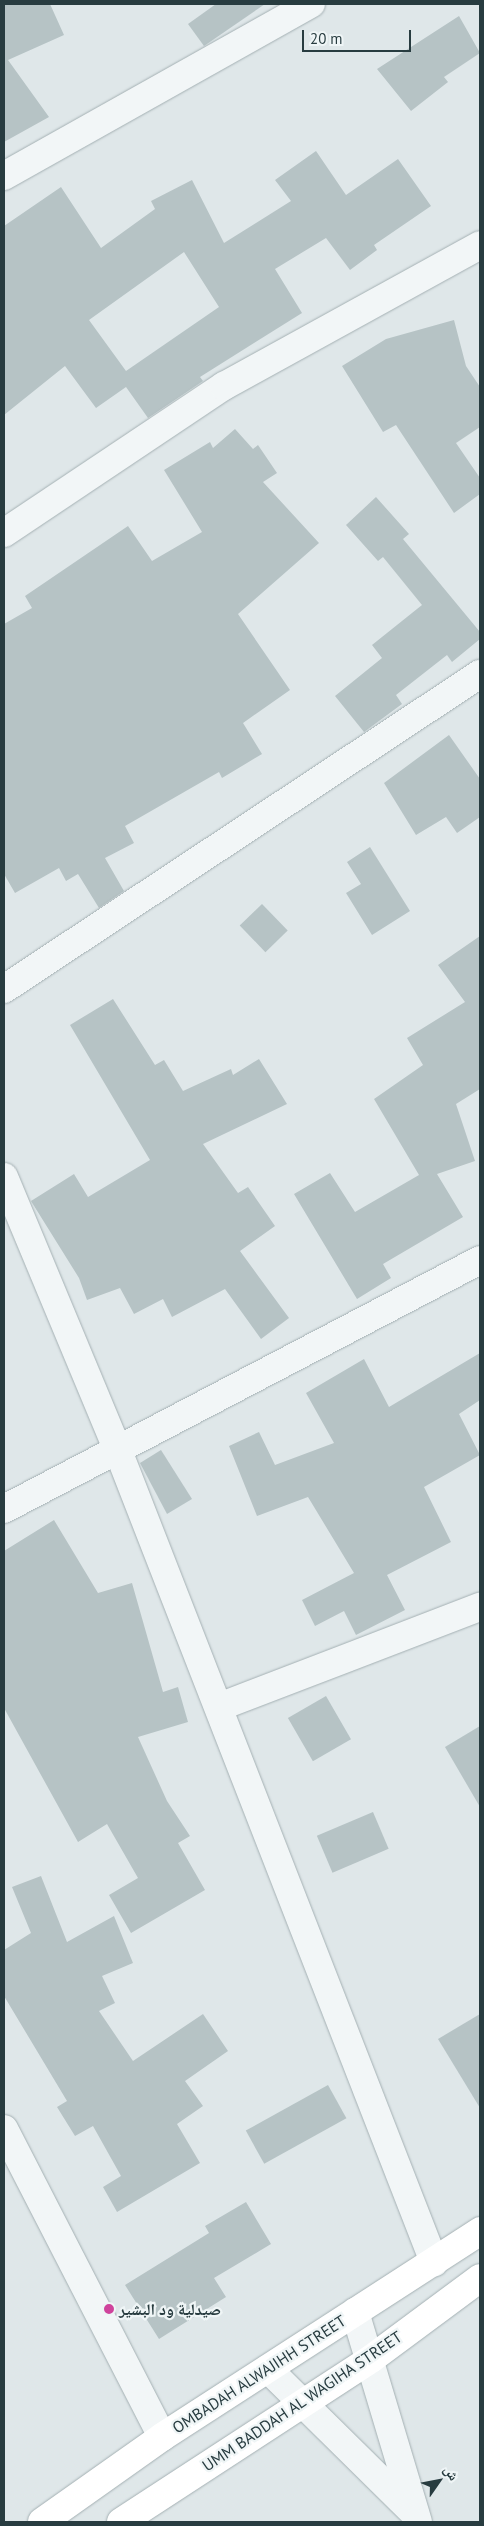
<!DOCTYPE html>
<meta charset="utf-8">
<style>
body{margin:0}
#map{position:relative;width:484px;height:2526px;overflow:hidden;background:#dfe7e9;font-family:"PT Sans","Noto Naskh Arabic",sans-serif}
div>[style]{position:absolute}
.building>*{inset:0;background:#b6c3c5;transform-origin:0 0}
.roads{filter:drop-shadow(0 0 1px #a4b0b3) drop-shadow(0 0 1px #a4b0b3)}
.minor>*{height:28px;margin:-14px;padding:0 14px;transform-origin:14px;border-radius:14px;background:#f2f6f7}
.major>*{height:28px;margin:-14px;padding:0 14px;transform-origin:14px;border-radius:14px;background:#fff}
.dots>*{width:14px;height:14px;translate:-50% -50%;box-sizing:border-box;border:2px solid #eff5f6;border-radius:50%}
span{translate:-50% -50%;white-space:nowrap;text-align:center;line-height:1.15;-webkit-text-stroke:4.5px #eff5f6;paint-order:stroke}
.poi-label{font-size:16px;color:#283c40;font-weight:700}
.left{translate:0 -50%;text-align:left}
.street-label{font-size:16px;color:#283c40}
.frame{position:absolute;inset:0;border:5px solid #283c40;pointer-events:none}
.north{position:absolute;left:414px;top:2456px;width:50px;height:50px;-webkit-text-stroke:4px #eff5f6;paint-order:stroke;rotate:57deg;font-size:14px;font-weight:700;line-height:20px;text-align:center;color:#283c40}
.north::after{content:'';display:block;margin:auto;width:18px;height:22px;background:#283c40;clip-path:polygon(50% 0,100% 100%,50% 72%,0 100%)}
.scale{position:absolute;left:302px;top:30px;width:109px;height:22px;box-sizing:border-box;border:2px solid #283c40;border-top:0;padding-left:6px;font-size:15px;line-height:18px;white-space:nowrap;color:#283c40;-webkit-text-stroke:4px #eff5f6;paint-order:stroke}
</style>
<div id="map">
<div class="building">
<div style="clip-path:polygon(4px 4px,50px 4px,64px 35px,8px 60px,49px 117px,4px 142px)"></div>
<div style="clip-path:polygon(216px 4px,265px 4px,204px 46px,188px 24px)"></div>
<div style="clip-path:polygon(459px 16px,480px 53px,444px 77px,448px 82px,411px 111px,377px 69px)"></div>
<div style="clip-path:polygon(evenodd,316px 151px,346px 195px,398px 159px,431px 206px,374px 245px,377px 250px,350px 270px,326px 238px,275px 269px,302px 313px,200px 377px,203px 381px,148px 418px,126px 387px,96px 408px,65px 366px,4px 415px,4px 226px,61px 187px,101px 248px,155px 209px,151px 201px,192px 180px,224px 243px,291px 201px,275px 180px,316px 151px,184px 252px,219px 307px,126px 371px,89px 320px,184px 252px)"></div>
<div style="clip-path:polygon(454px 320px,466px 366px,480px 387px,480px 427px,456px 443px,480px 478px,480px 494px,454px 513px,396px 425px,383px 432px,342px 366px,386px 339px)"></div>
<div style="clip-path:polygon(235px 429px,253px 449px,258px 445px,277px 473px,263px 482px,319px 543px,238px 614px,290px 690px,243px 723px,262px 754px,222px 778px,219px 772px,125px 826px,134px 843px,105px 858px,124px 891px,99px 908px,78px 874px,66px 881px,59px 868px,15px 893px,4px 874px,4px 624px,32px 608px,25px 596px,128px 526px,152px 561px,202px 532px,164px 470px,210px 442px,213px 448px)"></div>
<div style="clip-path:polygon(376px 497px,409px 534px,403px 539px,480px 632px,480px 639px,452px 662px,447px 655px,396px 695px,402px 704px,364px 732px,335px 696px,382px 658px,372px 645px,422px 605px,383px 557px,378px 561px,346px 525px)"></div>
<div style="clip-path:polygon(449px 735px,480px 779px,480px 817px,457px 833px,446px 817px,416px 835px,384px 783px)"></div>
<div style="clip-path:polygon(370px 847px,410px 911px,372px 935px,346px 893px,361px 884px,347px 862px)"></div>
<div style="left:262px;top:904px;width:37px;height:31px;rotate:46deg"></div>
<div style="clip-path:polygon(480px 936px,480px 1089px,456px 1104px,475px 1161px,437px 1174px,463px 1217px,383px 1264px,391px 1278px,357px 1299px,294px 1194px,330px 1173px,355px 1212px,419px 1175px,374px 1099px,423px 1065px,407px 1038px,465px 1002px,438px 965px)"></div>
<div style="clip-path:polygon(113px 999px,155px 1065px,164px 1060px,183px 1091px,231px 1069px,233px 1075px,259px 1059px,287px 1104px,203px 1144px,238px 1193px,248px 1187px,275px 1226px,240px 1251px,289px 1318px,261px 1339px,225px 1289px,172px 1317px,163px 1299px,134px 1314px,120px 1288px,87px 1300px,79px 1278px,31px 1201px,74px 1174px,88px 1197px,150px 1160px,70px 1025px)"></div>
<div style="clip-path:polygon(480px 1353px,480px 1400px,459px 1414px,480px 1455px,424px 1487px,451px 1542px,387px 1575px,405px 1610px,356px 1635px,344px 1611px,315px 1626px,302px 1600px,354px 1573px,308px 1497px,257px 1516px,229px 1446px,259px 1432px,275px 1465px,334px 1443px,306px 1393px,364px 1359px,389px 1407px)"></div>
<div style="clip-path:polygon(161px 1450px,192px 1499px,167px 1514px,140px 1463px)"></div>
<div style="clip-path:polygon(54px 1520px,98px 1593px,132px 1583px,163px 1692px,178px 1687px,188px 1722px,138px 1737px,167px 1801px,190px 1836px,178px 1843px,205px 1890px,131px 1933px,109px 1895px,138px 1878px,107px 1824px,78px 1842px,4px 1708px,4px 1551px)"></div>
<div style="left:326px;top:1696px;width:50px;height:44px;rotate:60deg"></div>
<div style="clip-path:polygon(480px 1726px,480px 1807px,445px 1747px)"></div>
<div style="left:373px;top:1812px;width:40px;height:61px;rotate:67deg"></div>
<div style="clip-path:polygon(41px 1876px,67px 1942px,114px 1916px,133px 1963px,102px 1976px,115px 2003px,99px 2011px,133px 2061px,203px 2014px,228px 2051px,185px 2081px,203px 2106px,177px 2124px,200px 2163px,117px 2212px,103px 2187px,121px 2176px,93px 2126px,75px 2136px,57px 2107px,67px 2101px,4px 1996px,4px 1950px,31px 1933px,12px 1887px)"></div>
<div style="clip-path:polygon(480px 2014px,480px 2108px,438px 2039px)"></div>
<div style="left:328px;top:2085px;width:38px;height:94px;rotate:61deg"></div>
<div style="clip-path:polygon(246px 2202px,271px 2244px,214px 2278px,226px 2297px,159px 2339px,125px 2285px,209px 2233px,205px 2226px)"></div>
</div>
<div class="roads">
<div class="minor">
<div style="left:4px;top:176px;width:352px;rotate:-29.3deg"></div>
<div style="left:4px;top:533px;width:265px;rotate:-33.8deg"></div>
<div style="left:224px;top:386px;width:292px;rotate:-28.8deg"></div>
<div style="left:4px;top:989px;width:571px;rotate:-33.5deg"></div>
<div style="left:4px;top:1177px;width:294px;rotate:67.4deg"></div>
<div style="left:117px;top:1448px;width:874px;rotate:68.72deg"></div>
<div style="left:4px;top:1509px;width:537px;rotate:-27.61deg"></div>
<div style="left:219px;top:1707px;width:280px;rotate:-21deg"></div>
<div style="left:4px;top:2129px;width:346px;rotate:62.8deg"></div>
<div style="left:355px;top:2312px;width:219px;rotate:73.3deg"></div>
<div style="left:268px;top:2369px;width:204px;rotate:44.6deg"></div>
</div>
<div class="major">
<div style="left:42px;top:2522px;width:147px;rotate:-35.3deg"></div>
<div style="left:162px;top:2437px;width:379px;rotate:-32.9deg"></div>
<div style="left:121px;top:2522px;width:298px;rotate:-33.1deg"></div>
<div style="left:371px;top:2359px;width:136px;rotate:-36.6deg"></div>
</div>
</div>
<div class="dots">
<div style="left:109px;top:2309px;background:#cf439c"></div>
</div>
<div class="poi-label">
<span class="left" style="left:119px;top:2309px">صيدلية ود البشير</span>
</div>
<div class="street-label">
<span style="left:259px;top:2374px;rotate:-33deg">OMBADAH ALWAJIHH STREET</span>
<span style="left:302px;top:2401px;rotate:-34deg">UMM BADDAH AL WAGIHA STREET</span>
</div>
<div class="frame"></div>
<div class="north">ش</div>
<div class="scale">20 m</div>
</div>
